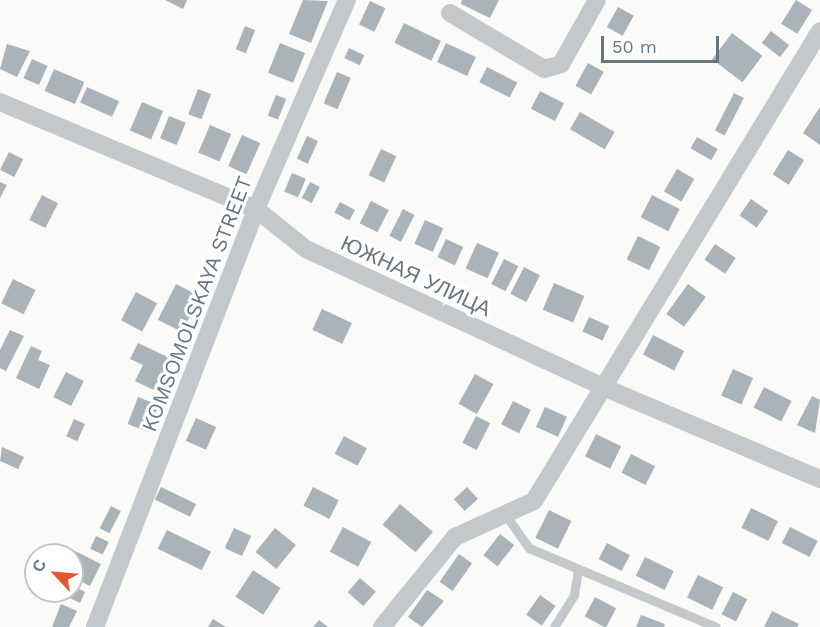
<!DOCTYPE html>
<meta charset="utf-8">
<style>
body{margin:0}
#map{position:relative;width:820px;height:627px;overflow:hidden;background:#fafaf8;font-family:"Work Sans",sans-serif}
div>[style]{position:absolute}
.building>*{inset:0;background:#aab3b9;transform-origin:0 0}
.service>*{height:9px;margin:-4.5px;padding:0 4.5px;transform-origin:4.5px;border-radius:4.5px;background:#c3c8cc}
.minor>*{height:18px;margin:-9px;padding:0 9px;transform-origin:9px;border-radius:9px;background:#c3c8cc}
span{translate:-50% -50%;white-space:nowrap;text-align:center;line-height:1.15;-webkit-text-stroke:6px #fff;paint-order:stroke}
.street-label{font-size:21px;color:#657683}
.north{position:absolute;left:24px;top:543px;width:60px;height:60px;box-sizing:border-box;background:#fff;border:2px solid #c1c8cd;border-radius:50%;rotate:296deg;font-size:16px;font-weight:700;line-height:24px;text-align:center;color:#657683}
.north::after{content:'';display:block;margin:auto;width:21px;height:27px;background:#e4572e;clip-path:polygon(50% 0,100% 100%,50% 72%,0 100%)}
.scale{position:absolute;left:601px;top:36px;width:118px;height:27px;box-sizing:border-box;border:3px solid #657683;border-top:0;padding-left:8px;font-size:18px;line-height:21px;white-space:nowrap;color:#657683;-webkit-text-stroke:4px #fff;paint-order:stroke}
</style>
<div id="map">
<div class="building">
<div style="clip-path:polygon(165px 0,187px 0,183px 9px)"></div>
<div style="clip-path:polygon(303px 0,328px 1px,311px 43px,289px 34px)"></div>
<div style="clip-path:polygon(462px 0,499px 0,490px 18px,461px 4px)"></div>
<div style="left:796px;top:0;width:19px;height:28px;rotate:32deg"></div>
<div style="left:370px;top:1px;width:17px;height:26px;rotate:25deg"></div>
<div style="left:618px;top:7px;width:18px;height:23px;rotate:29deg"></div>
<div style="left:404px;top:23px;width:41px;height:22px;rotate:26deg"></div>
<div style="left:245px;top:26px;width:11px;height:25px;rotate:22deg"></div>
<div style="left:771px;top:31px;width:23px;height:15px;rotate:38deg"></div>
<div style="left:732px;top:33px;width:38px;height:33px;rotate:37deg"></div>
<div style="left:280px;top:43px;width:27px;height:32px;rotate:22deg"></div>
<div style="left:446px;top:43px;width:33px;height:21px;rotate:25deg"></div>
<div style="clip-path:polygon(7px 44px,30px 51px,17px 77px,0 69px)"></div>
<div style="left:349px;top:48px;width:17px;height:11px;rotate:25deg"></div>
<div style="left:32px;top:59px;width:17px;height:21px;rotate:24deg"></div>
<div style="left:588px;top:63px;width:18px;height:26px;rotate:29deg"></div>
<div style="left:487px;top:67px;width:34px;height:17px;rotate:27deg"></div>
<div style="left:54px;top:69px;width:33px;height:24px;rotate:23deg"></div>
<div style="left:337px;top:72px;width:15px;height:34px;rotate:23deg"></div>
<div style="left:87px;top:87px;width:35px;height:17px;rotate:24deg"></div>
<div style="left:198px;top:89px;width:14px;height:27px;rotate:21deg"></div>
<div style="left:540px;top:91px;width:27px;height:20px;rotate:27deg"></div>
<div style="left:734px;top:93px;width:11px;height:42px;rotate:27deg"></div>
<div style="left:276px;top:95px;width:11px;height:22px;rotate:22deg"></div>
<div style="left:142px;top:102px;width:23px;height:31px;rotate:23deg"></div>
<div style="clip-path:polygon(820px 107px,820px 145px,803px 133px)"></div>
<div style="left:580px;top:112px;width:40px;height:20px;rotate:30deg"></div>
<div style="left:169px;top:116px;width:18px;height:24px;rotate:22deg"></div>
<div style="left:210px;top:125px;width:23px;height:30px;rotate:23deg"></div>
<div style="left:242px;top:135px;width:20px;height:34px;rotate:24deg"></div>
<div style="left:307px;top:136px;width:12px;height:25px;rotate:24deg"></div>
<div style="left:697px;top:137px;width:24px;height:13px;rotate:30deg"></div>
<div style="left:381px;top:149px;width:17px;height:29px;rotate:25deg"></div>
<div style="left:788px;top:150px;width:19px;height:29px;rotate:32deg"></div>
<div style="left:9px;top:152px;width:16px;height:20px;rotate:27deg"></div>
<div style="left:677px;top:169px;width:20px;height:26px;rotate:30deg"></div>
<div style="left:292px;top:173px;width:15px;height:20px;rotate:23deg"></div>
<div style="clip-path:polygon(0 182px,7px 185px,0 198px)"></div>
<div style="left:310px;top:182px;width:11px;height:18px;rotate:27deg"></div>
<div style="left:42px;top:195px;width:18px;height:28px;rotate:27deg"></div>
<div style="left:652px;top:195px;width:31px;height:25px;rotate:27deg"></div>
<div style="left:751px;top:199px;width:21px;height:20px;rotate:35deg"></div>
<div style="left:371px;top:201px;width:20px;height:25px;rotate:27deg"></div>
<div style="left:340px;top:202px;width:17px;height:12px;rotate:28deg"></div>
<div style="left:403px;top:209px;width:13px;height:30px;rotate:27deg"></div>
<div style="left:425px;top:220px;width:20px;height:26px;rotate:24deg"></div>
<div style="left:638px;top:236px;width:25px;height:26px;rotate:26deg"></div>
<div style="left:446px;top:239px;width:19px;height:20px;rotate:25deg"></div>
<div style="left:477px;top:243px;width:24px;height:28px;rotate:24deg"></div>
<div style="left:715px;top:244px;width:25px;height:19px;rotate:34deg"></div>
<div style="left:504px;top:259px;width:16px;height:28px;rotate:27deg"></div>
<div style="left:524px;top:267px;width:18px;height:30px;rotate:27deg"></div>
<div style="left:13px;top:279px;width:25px;height:27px;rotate:26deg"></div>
<div style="left:554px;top:283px;width:33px;height:29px;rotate:23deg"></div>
<div style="left:176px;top:284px;width:27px;height:40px;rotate:27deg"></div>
<div style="left:688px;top:284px;width:22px;height:37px;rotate:36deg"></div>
<div style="left:136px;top:292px;width:24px;height:32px;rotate:28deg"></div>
<div style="left:322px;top:309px;width:33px;height:23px;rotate:25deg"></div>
<div style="left:589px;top:317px;width:22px;height:16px;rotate:24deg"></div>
<div style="clip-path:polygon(10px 330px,24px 336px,6px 371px,0 368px,0 350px)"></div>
<div style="left:653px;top:335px;width:35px;height:22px;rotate:27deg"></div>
<div style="clip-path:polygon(138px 343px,174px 360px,158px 392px,135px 381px,143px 365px,130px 359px)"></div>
<div style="clip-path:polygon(31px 346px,42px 351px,38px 360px,50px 365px,39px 389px,16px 378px)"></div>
<div style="left:733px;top:369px;width:22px;height:29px;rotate:24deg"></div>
<div style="left:66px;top:372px;width:20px;height:28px;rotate:27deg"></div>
<div style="left:475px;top:374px;width:21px;height:34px;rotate:29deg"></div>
<div style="left:764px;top:387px;width:31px;height:23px;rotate:27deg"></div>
<div style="clip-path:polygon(812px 396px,820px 400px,815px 433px,797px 425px)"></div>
<div style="left:138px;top:397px;width:22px;height:29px;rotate:21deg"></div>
<div style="left:513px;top:401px;width:20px;height:26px;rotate:27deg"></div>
<div style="left:545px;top:407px;width:24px;height:22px;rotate:24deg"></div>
<div style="left:476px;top:416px;width:16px;height:30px;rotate:27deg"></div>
<div style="left:196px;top:418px;width:22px;height:25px;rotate:24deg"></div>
<div style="left:74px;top:419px;width:12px;height:19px;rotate:24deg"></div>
<div style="left:596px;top:434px;width:28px;height:25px;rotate:26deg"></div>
<div style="left:344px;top:436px;width:26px;height:20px;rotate:28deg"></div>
<div style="clip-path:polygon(2px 447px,24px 457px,18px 469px,0 461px)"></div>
<div style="left:631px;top:454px;width:27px;height:21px;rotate:27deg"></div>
<div style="left:161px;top:487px;width:39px;height:14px;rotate:26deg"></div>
<div style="left:313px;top:487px;width:29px;height:21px;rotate:27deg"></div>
<div style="left:467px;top:487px;width:16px;height:18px;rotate:47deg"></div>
<div style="left:400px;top:504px;width:43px;height:27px;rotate:40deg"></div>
<div style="left:111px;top:506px;width:11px;height:25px;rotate:27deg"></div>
<div style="left:751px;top:508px;width:30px;height:22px;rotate:26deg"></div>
<div style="left:549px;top:510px;width:25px;height:31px;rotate:26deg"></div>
<div style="left:343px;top:527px;width:32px;height:28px;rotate:28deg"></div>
<div style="left:790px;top:527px;width:31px;height:18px;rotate:27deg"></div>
<div style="left:234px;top:528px;width:19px;height:22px;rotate:25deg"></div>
<div style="left:275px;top:528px;width:27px;height:31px;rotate:39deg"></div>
<div style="left:167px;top:530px;width:49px;height:21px;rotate:26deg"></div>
<div style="left:500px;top:534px;width:18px;height:27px;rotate:38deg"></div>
<div style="left:96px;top:536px;width:14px;height:14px;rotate:25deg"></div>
<div style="left:607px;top:543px;width:26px;height:18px;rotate:28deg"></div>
<div style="clip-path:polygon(71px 549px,101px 564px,90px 586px,72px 577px)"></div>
<div style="left:459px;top:554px;width:16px;height:34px;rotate:35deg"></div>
<div style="left:645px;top:557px;width:32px;height:21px;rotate:26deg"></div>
<div style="left:253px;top:570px;width:33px;height:32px;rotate:33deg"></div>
<div style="left:698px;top:575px;width:28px;height:25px;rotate:26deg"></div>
<div style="left:360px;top:578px;width:21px;height:19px;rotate:41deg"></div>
<div style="clip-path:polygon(72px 585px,85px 592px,80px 603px,56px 591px,72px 591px)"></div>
<div style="clip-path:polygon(427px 590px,444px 601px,422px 627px,408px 617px)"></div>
<div style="left:733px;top:592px;width:16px;height:25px;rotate:27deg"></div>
<div style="left:540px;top:595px;width:19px;height:24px;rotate:35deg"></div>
<div style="left:595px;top:597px;width:24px;height:22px;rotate:28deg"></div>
<div style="clip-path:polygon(61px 604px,77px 611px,69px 627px,52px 627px)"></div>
<div style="clip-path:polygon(772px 611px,799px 624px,797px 627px,764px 627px)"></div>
<div style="clip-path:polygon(641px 615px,665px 624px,664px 627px,636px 627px)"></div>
<div style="clip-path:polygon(213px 619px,226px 627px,208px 627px)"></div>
<div style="clip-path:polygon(319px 620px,328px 627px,313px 627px)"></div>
</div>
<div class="service">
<div style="left:505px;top:514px;width:42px;rotate:54.8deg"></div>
<div style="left:529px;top:548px;width:203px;rotate:22.9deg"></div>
<div style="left:554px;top:627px;width:38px;rotate:-58deg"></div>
<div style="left:574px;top:595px;width:25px;rotate:-81deg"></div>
</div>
<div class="minor">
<div style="left:450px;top:13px;width:109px;rotate:30.8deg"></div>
<div style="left:544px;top:69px;width:18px;rotate:-16deg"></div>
<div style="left:561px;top:64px;width:73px;rotate:-60.6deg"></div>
<div style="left:0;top:102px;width:277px;rotate:22.7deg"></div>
<div style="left:256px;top:209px;width:64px;rotate:38.7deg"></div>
<div style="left:306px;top:249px;width:327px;rotate:24.9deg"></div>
<div style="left:603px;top:387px;width:236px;rotate:23deg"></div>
<div style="left:95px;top:627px;width:448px;rotate:-68.9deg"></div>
<div style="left:256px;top:209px;width:228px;rotate:-66.5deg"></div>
<div style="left:382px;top:627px;width:116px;rotate:-51deg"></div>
<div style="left:455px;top:537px;width:87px;rotate:-24.5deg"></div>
<div style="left:534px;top:501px;width:550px;rotate:-58.68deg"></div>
</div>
<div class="street-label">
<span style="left:416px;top:276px;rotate:25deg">ЮЖНАЯ УЛИЦА</span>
<span style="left:197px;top:304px;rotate:-69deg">KOMSOMOLSKAYA STREET</span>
</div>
<div class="north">С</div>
<div class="scale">50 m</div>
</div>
